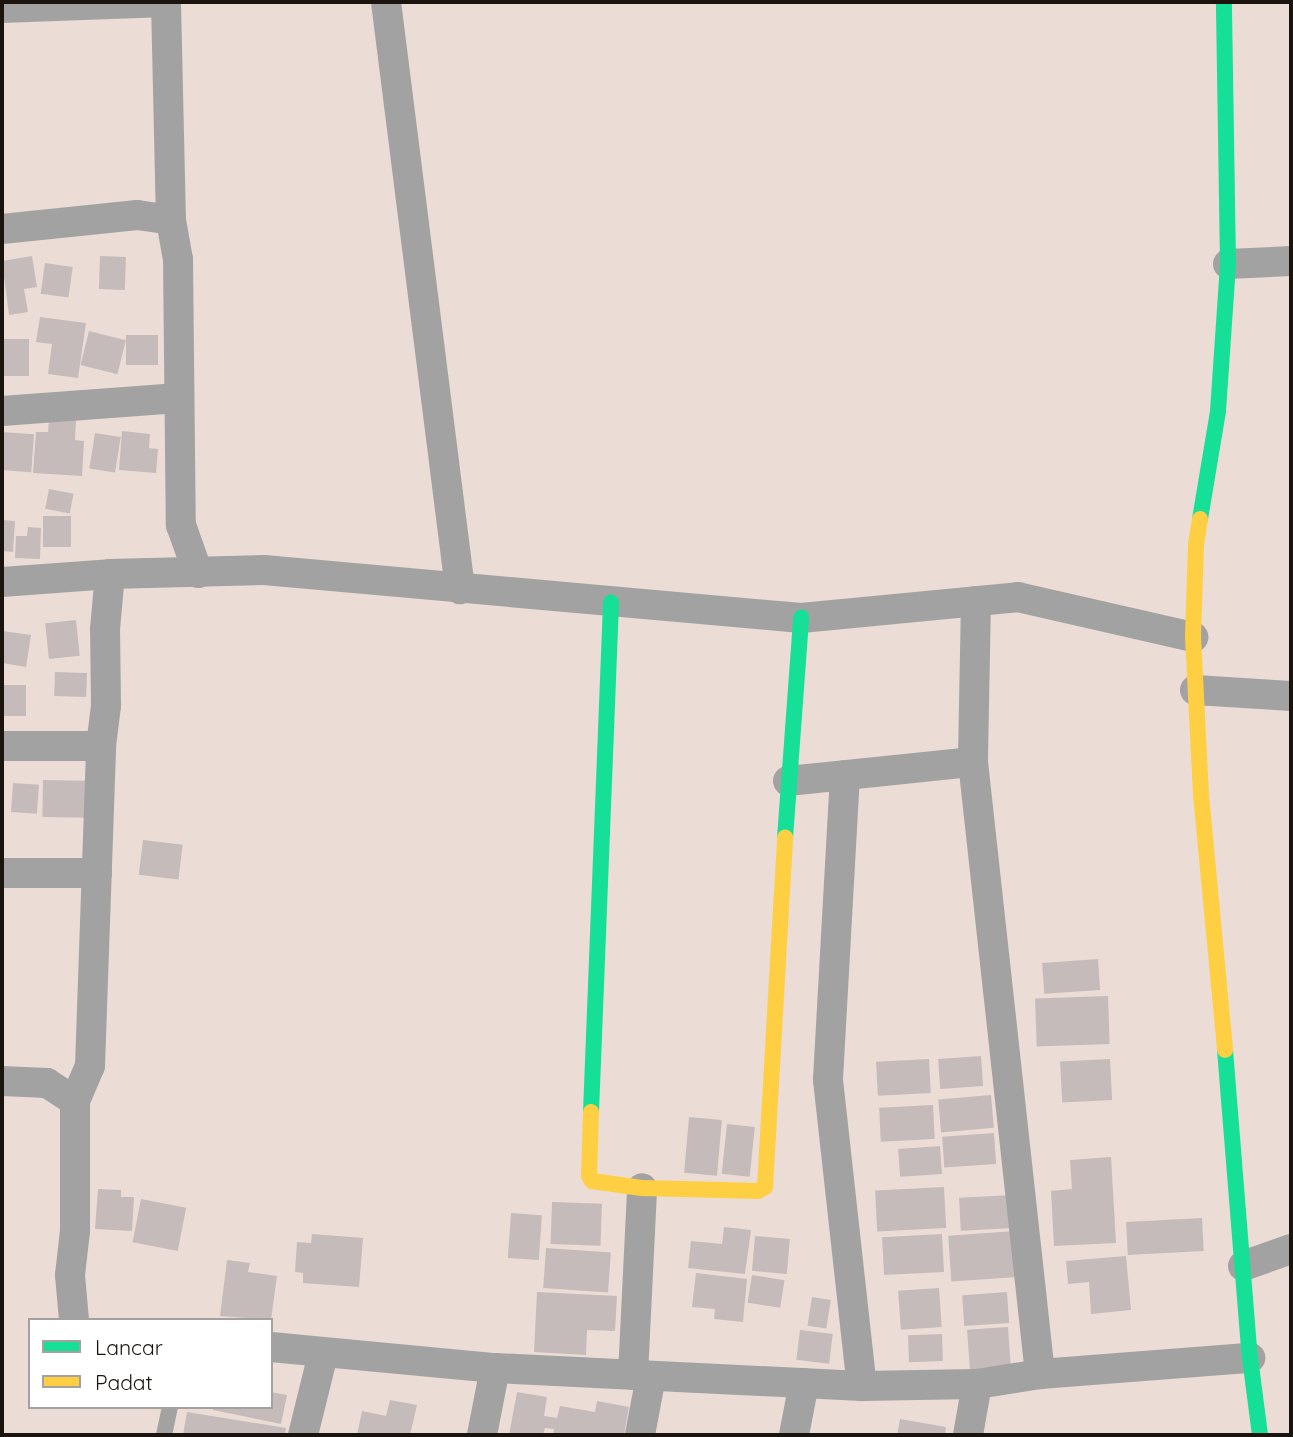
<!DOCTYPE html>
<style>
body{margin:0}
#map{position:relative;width:1293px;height:1437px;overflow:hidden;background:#ebddd5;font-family:Quicksand,sans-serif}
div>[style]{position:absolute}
.building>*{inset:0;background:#c6bbbb;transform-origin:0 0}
.lane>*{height:16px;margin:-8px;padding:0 8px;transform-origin:8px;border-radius:8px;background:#a3a2a3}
.street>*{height:30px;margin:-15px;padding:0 15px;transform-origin:15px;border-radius:15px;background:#a3a2a3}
.fast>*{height:16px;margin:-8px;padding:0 8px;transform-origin:8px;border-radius:8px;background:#16e098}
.slow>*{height:16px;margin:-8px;padding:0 8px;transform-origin:8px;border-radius:8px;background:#ffcf43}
span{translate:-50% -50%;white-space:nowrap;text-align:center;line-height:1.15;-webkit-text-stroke:5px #fff;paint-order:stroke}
.frame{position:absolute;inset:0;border:4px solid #1b130e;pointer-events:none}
.legend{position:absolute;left:28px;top:1318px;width:245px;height:91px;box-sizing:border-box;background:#fff;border:2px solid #a4a19f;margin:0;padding:9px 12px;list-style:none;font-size:21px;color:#1b130e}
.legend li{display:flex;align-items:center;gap:14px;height:35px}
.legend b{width:35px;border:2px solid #a4a19f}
</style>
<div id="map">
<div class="building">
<div style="clip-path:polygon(32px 256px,37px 287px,24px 289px,28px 312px,9px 315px,2px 261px)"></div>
<div style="left:100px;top:256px;width:26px;height:33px;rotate:2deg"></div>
<div style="left:45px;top:263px;width:28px;height:31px;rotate:8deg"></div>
<div style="clip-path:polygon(40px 317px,86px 323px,78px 378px,48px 374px,52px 344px,36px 342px)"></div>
<div style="left:89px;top:331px;width:38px;height:35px;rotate:14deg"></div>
<div style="left:126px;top:335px;width:32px;height:30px"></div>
<div style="left:2px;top:339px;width:27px;height:37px"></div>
<div style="clip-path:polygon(49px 419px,76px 420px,75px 440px,84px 441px,82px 476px,33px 473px,36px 432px,48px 432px)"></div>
<div style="clip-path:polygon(122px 431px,150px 434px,149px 448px,158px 449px,156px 473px,119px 470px)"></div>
<div style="left:2px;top:432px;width:32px;height:38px;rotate:4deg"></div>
<div style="left:95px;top:433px;width:26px;height:36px;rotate:9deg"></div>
<div style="left:49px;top:489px;width:25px;height:20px;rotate:11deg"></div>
<div style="left:43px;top:516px;width:28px;height:31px"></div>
<div style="clip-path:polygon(2px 520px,15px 521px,13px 552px,2px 551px)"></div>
<div style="clip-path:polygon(28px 527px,41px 528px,40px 559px,15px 558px,16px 536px,27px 536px)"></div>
<div style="left:76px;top:620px;width:36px;height:31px;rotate:84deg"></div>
<div style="clip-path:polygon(2px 631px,31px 635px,26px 667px,2px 663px)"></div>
<div style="left:55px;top:672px;width:32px;height:24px;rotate:2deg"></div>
<div style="left:2px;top:685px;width:24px;height:31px"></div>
<div style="left:43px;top:780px;width:45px;height:37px;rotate:1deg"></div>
<div style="left:13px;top:783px;width:26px;height:29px;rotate:4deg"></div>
<div style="left:143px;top:840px;width:40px;height:35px;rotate:7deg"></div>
<div style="left:1098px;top:959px;width:31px;height:56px;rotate:86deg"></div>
<div style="left:1108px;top:996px;width:48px;height:73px;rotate:88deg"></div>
<div style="left:981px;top:1056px;width:30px;height:43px;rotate:86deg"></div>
<div style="left:929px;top:1059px;width:34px;height:53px;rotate:87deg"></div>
<div style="left:1110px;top:1059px;width:41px;height:50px;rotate:87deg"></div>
<div style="left:991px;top:1095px;width:33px;height:53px;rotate:85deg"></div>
<div style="left:933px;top:1105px;width:34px;height:54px;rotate:87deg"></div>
<div style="left:689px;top:1117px;width:33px;height:56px;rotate:5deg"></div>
<div style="left:727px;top:1124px;width:28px;height:50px;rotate:6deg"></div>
<div style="left:994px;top:1133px;width:31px;height:52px;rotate:86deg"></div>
<div style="left:940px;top:1146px;width:28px;height:42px;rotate:86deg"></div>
<div style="clip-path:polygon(1111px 1157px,1116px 1243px,1054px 1246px,1051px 1191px,1072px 1189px,1070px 1160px)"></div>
<div style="left:944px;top:1187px;width:41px;height:69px;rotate:87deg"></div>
<div style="clip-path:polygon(98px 1189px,121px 1190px,121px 1197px,134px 1197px,132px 1231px,95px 1229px)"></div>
<div style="left:1013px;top:1195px;width:33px;height:54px;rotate:87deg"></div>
<div style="left:141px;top:1199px;width:46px;height:44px;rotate:11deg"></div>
<div style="left:552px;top:1202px;width:50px;height:42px;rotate:2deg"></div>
<div style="left:511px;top:1213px;width:31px;height:45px;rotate:4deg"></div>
<div style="left:1202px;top:1218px;width:33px;height:76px;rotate:87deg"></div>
<div style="clip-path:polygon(724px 1227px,751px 1230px,745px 1274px,688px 1268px,691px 1241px,722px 1244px)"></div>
<div style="left:1015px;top:1231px;width:46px;height:67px;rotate:86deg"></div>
<div style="clip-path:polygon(312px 1234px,363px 1238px,359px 1287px,303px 1283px,303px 1273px,295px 1272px,297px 1242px,311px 1243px)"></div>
<div style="left:942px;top:1234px;width:38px;height:60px;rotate:87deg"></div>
<div style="left:755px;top:1236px;width:35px;height:35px;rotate:5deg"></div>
<div style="left:546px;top:1248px;width:65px;height:40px;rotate:4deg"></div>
<div style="clip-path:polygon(1126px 1256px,1131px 1310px,1091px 1314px,1089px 1282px,1068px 1284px,1066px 1261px)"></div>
<div style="clip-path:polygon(227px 1260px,250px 1263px,248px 1272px,277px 1276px,271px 1320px,220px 1316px)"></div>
<div style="clip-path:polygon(696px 1273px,747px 1279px,743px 1322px,714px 1319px,715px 1309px,692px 1307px)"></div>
<div style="left:752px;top:1275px;width:33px;height:28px;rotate:9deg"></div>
<div style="left:939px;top:1288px;width:39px;height:41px;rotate:86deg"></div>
<div style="clip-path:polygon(537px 1292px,617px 1296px,615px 1331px,587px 1330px,586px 1355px,534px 1352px)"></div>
<div style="left:1007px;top:1292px;width:31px;height:45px;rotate:86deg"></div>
<div style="left:812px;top:1297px;width:19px;height:29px;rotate:9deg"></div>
<div style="left:1008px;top:1327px;width:41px;height:41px;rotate:86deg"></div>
<div style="left:800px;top:1330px;width:33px;height:30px;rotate:7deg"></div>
<div style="left:942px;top:1334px;width:27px;height:34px;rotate:88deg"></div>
<div style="clip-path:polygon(271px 1392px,287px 1395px,281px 1424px,213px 1410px,213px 1407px,271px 1407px)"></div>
<div style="clip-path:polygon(517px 1392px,547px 1397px,544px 1416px,557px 1418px,560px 1406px,595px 1412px,597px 1401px,629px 1407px,624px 1435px,553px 1435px,554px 1429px,545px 1428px,543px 1435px,509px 1435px)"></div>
<div style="clip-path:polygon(390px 1400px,417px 1405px,410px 1435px,357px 1435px,362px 1411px,386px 1416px)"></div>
<div style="clip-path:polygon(187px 1412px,286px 1428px,285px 1435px,183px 1435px)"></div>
<div style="clip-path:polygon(900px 1419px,946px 1427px,945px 1435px,897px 1435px)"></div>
</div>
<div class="lane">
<div style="left:164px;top:1435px;width:29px;rotate:-78deg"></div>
</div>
<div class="street">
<div style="left:166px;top:2px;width:218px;rotate:88.7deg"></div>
<div style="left:171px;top:220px;width:40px;rotate:80deg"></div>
<div style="left:178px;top:259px;width:266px;rotate:89.4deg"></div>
<div style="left:181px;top:525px;width:51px;rotate:70.5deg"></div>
<div style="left:386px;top:2px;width:592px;rotate:82.81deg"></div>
<div style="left:2px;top:8px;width:164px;rotate:-2.1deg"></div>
<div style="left:2px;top:229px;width:136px;rotate:-5.9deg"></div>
<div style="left:137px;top:215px;width:34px;rotate:8deg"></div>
<div style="left:1228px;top:264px;width:63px;rotate:-2.7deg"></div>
<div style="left:2px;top:411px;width:177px;rotate:-4.2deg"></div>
<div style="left:2px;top:582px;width:108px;rotate:-4.2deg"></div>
<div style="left:110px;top:574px;width:154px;rotate:-1.5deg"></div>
<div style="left:264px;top:570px;width:539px;rotate:5.11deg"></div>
<div style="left:801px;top:618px;width:218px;rotate:-5.5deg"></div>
<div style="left:1018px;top:597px;width:180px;rotate:12.9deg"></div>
<div style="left:976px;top:601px;width:161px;rotate:91.1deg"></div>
<div style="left:973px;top:762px;width:616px;rotate:83.75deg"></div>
<div style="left:1195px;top:690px;width:96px;rotate:3.6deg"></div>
<div style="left:2px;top:746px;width:99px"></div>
<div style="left:845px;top:775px;width:305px;rotate:93.2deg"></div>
<div style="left:828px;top:1080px;width:308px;rotate:83.7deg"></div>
<div style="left:788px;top:781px;width:186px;rotate:-5.9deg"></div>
<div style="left:2px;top:873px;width:95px"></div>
<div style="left:2px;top:1081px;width:45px;rotate:2.5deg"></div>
<div style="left:47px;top:1083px;width:33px;rotate:33deg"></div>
<div style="left:1243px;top:1266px;width:51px;rotate:-19.5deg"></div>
<div style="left:74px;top:1320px;width:45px;rotate:-95.1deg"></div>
<div style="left:70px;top:1275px;width:44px;rotate:-83.5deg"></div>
<div style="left:75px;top:1231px;width:130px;rotate:-90deg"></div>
<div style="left:75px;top:1101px;width:38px;rotate:-67deg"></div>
<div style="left:90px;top:1066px;width:320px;rotate:-88deg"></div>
<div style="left:101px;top:746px;width:40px;rotate:-82.9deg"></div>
<div style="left:106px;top:706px;width:77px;rotate:-90.7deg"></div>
<div style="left:105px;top:629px;width:55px;rotate:-84.8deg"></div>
<div style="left:271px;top:1347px;width:225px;rotate:5.4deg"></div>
<div style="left:495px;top:1368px;width:367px;rotate:2.8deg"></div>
<div style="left:862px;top:1386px;width:115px;rotate:-1deg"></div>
<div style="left:977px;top:1384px;width:64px;rotate:-9deg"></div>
<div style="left:1040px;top:1374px;width:211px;rotate:-4.4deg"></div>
<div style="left:633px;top:1375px;width:187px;rotate:-87.2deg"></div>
<div style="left:303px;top:1435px;width:83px;rotate:-76.1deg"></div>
<div style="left:482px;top:1435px;width:68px;rotate:-79deg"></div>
<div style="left:640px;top:1435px;width:60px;rotate:-79.4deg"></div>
<div style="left:794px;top:1435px;width:53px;rotate:-79.1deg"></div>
<div style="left:968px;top:1435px;width:52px;rotate:-80deg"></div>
</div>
<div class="fast">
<div style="left:1200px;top:519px;width:109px;rotate:-80.5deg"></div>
<div style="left:1218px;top:411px;width:147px;rotate:-86.1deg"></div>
<div style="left:1228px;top:264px;width:262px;rotate:-90.9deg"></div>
<div style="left:785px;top:838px;width:221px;rotate:-85.8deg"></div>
<div style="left:1225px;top:1050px;width:309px;rotate:85.4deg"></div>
<div style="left:1250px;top:1358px;width:78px;rotate:82.6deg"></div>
<div style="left:591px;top:1112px;width:510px;rotate:-87.75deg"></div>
</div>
<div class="slow">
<div style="left:1200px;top:519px;width:26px;rotate:99deg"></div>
<div style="left:1196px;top:545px;width:92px;rotate:91.9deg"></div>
<div style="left:1193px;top:637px;width:158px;rotate:87.1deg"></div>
<div style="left:1201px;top:795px;width:256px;rotate:84.6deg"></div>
<div style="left:591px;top:1112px;width:64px;rotate:91.8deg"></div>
<div style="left:589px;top:1176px;width:6px;rotate:59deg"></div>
<div style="left:592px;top:1181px;width:50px;rotate:8deg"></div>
<div style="left:642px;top:1188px;width:116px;rotate:1.5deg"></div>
<div style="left:758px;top:1191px;width:8px;rotate:-30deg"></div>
<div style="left:765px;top:1187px;width:350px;rotate:-86.7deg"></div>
</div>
<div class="frame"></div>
<ul class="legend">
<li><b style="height:9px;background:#16e098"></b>Lancar</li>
<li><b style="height:9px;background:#ffcf43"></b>Padat</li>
</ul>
</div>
